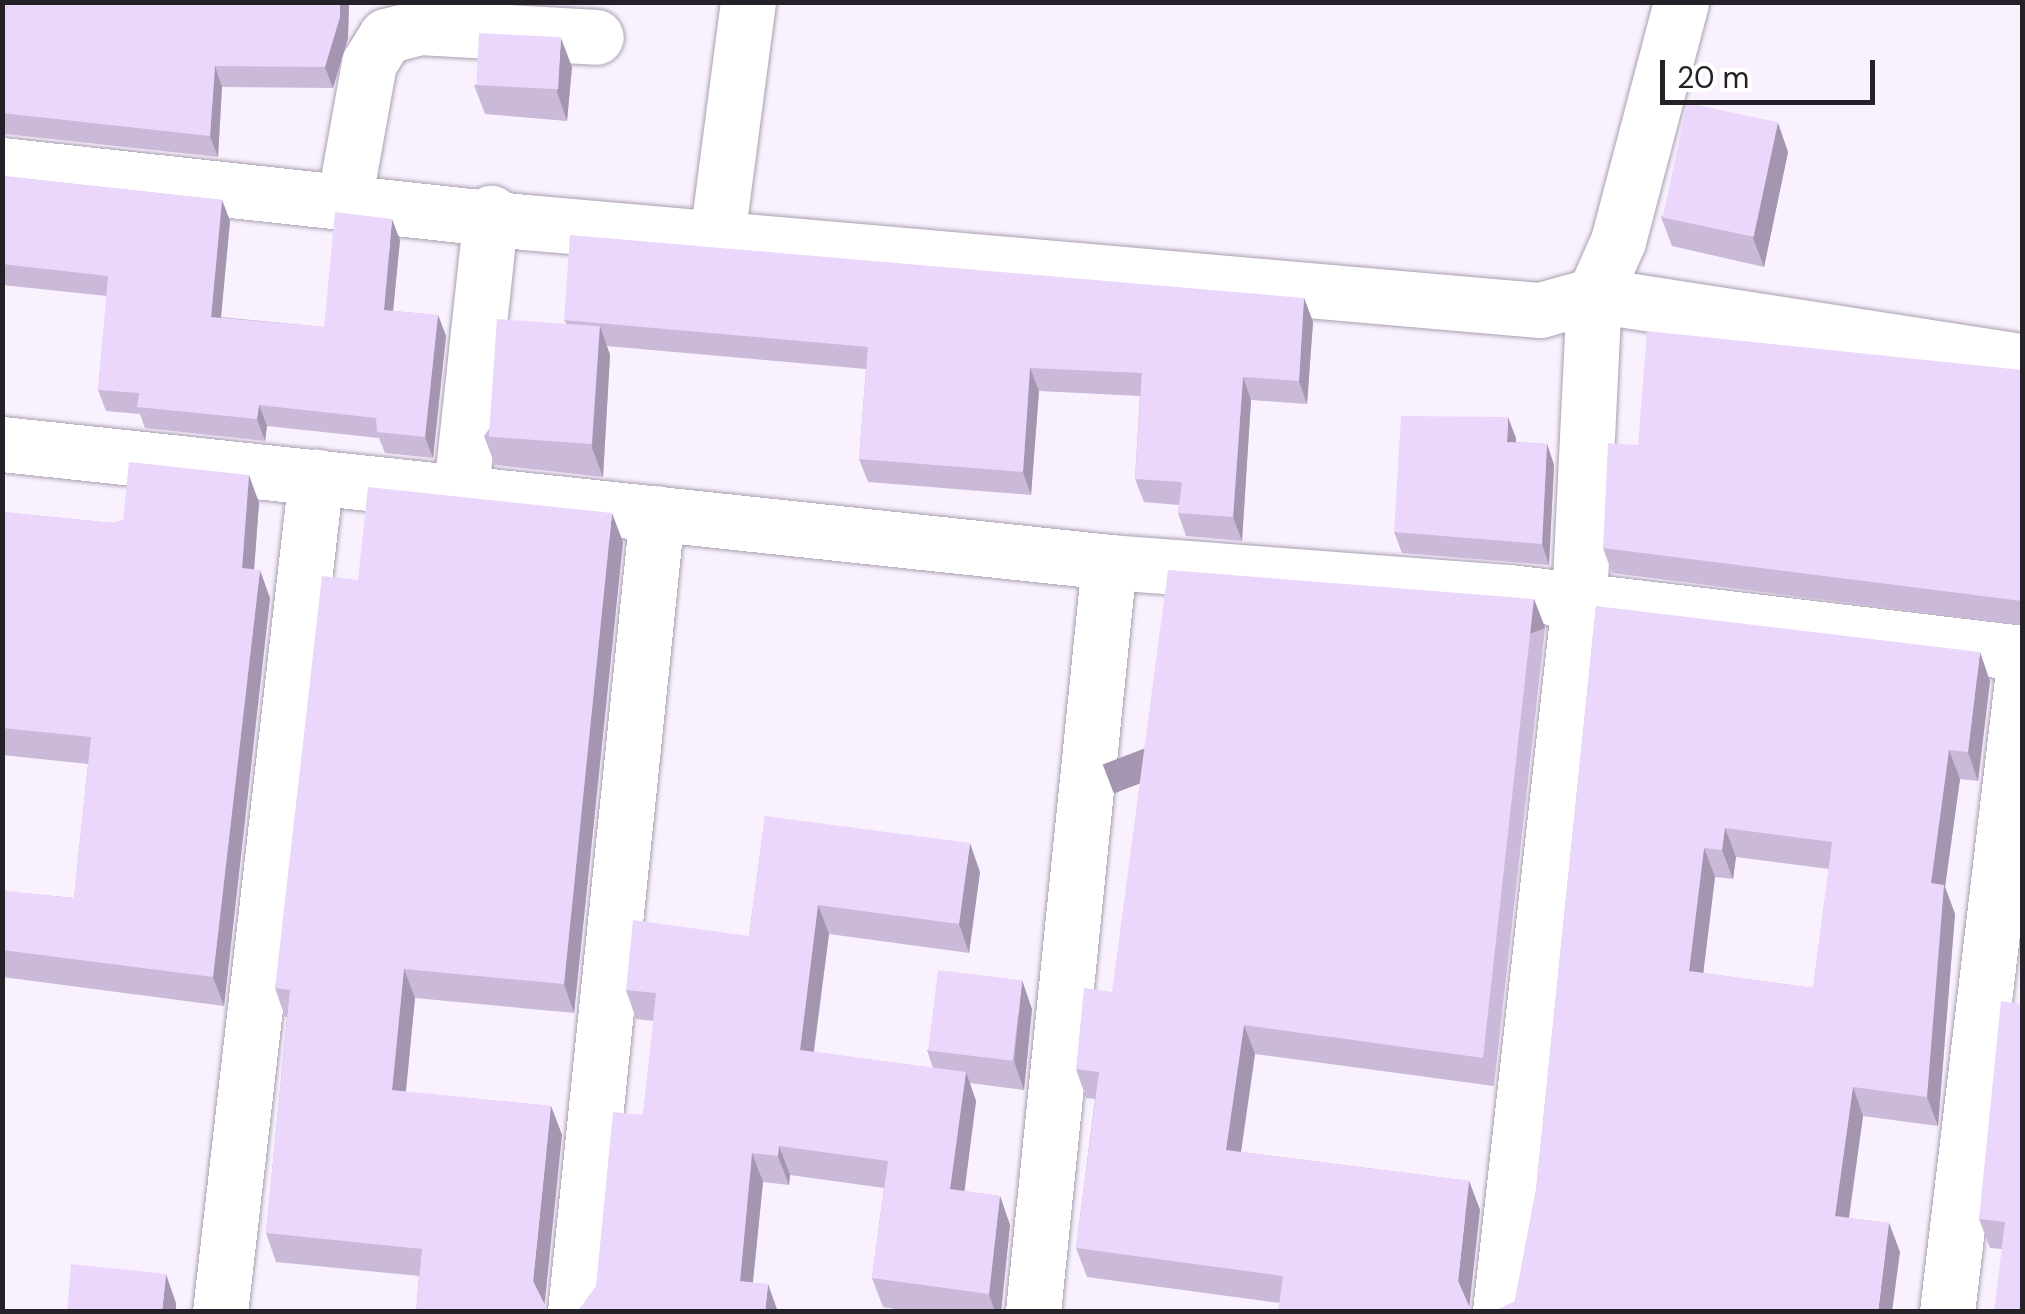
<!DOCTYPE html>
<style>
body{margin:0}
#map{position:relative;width:2025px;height:1314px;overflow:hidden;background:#f9f2fe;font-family:"DM Sans",sans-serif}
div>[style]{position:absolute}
.roads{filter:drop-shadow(0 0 2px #a99eb1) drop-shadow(0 0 2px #a99eb1)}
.minor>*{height:55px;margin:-27.5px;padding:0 27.5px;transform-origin:27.5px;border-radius:27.5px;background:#fff}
.wall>*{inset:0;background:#cab9d9}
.shaded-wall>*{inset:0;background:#a496b0;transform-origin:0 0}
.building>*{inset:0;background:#ebd7fc;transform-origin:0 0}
span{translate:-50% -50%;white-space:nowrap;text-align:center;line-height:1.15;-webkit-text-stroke:8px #fff;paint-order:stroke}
.frame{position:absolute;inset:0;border:5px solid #252128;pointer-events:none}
.scale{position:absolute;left:1660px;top:60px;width:215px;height:45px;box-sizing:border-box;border:5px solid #252128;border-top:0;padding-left:12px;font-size:30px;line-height:35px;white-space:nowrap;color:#252128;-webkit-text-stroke:8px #fff;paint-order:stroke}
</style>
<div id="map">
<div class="roads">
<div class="minor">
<div style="left:2px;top:165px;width:526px;rotate:6.22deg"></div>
<div style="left:525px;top:222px;width:1019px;rotate:4.96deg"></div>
<div style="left:1540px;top:310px;width:56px;rotate:-15.5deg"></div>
<div style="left:1594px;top:295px;width:59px;rotate:-66deg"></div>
<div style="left:1618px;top:241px;width:247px;rotate:-75.2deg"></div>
<div style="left:344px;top:202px;width:141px;rotate:-79.8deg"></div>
<div style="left:369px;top:63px;width:32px;rotate:-58deg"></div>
<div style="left:386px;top:36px;width:34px;rotate:-15deg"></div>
<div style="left:419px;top:27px;width:177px;rotate:3.2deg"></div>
<div style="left:717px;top:237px;width:237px;rotate:-82.5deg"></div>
<div style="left:2px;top:444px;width:1113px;rotate:6.08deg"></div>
<div style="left:1109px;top:562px;width:401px;rotate:4.3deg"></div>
<div style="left:1509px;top:592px;width:517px;rotate:6.78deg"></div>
<div style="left:461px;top:489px;width:278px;rotate:-83.8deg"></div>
<div style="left:220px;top:1312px;width:841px;rotate:-83.45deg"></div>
<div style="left:575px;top:1312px;width:803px;rotate:-84.14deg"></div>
<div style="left:1033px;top:1312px;width:754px;rotate:-84.21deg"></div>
<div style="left:1500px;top:1312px;width:715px;rotate:-83.66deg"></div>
<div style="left:1579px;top:601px;width:306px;rotate:-87.2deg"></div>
<div style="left:1594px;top:295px;width:433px;rotate:8.8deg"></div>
<div style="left:1947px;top:1312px;width:636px;rotate:-83.23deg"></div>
</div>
</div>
<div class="wall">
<div style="clip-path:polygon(2px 2px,349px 2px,348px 38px,333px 88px,222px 87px,218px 157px,5px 134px,2px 135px)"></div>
<div style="clip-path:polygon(572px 67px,567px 121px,485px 114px,474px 85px)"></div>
<div style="clip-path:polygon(1778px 123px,1788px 152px,1764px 267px,1672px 246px,1661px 217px)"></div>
<div style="clip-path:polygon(2px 176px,222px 200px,230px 221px,221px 317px,324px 327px,400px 240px,393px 311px,438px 315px,446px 336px,433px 458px,385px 453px,379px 438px,267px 426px,265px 441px,145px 428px,140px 414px,106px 411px,98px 390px,107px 296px,2px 285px)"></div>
<div style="clip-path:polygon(1304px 298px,1313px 322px,1307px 404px,1251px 400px,1242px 541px,1186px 536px,1178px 513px,1179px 505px,1144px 502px,1135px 479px,1140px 396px,1039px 391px,1031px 495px,868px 482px,859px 459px,866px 369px,607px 346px,610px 355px,603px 477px,495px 465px,484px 436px,566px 323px,564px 320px)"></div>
<div style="clip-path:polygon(2022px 370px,2022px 625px,1612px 573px,1603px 548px,1638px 445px)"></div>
<div style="clip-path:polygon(1516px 438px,1516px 442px,1547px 444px,1554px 465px,1549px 565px,1402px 553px,1394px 532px)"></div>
<div style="clip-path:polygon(249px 475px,259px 503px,254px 570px,270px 598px,224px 1006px,2px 977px,2px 891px,74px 898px,88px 764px,2px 755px,2px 512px,113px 523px,123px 520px)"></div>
<div style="clip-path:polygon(623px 542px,574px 1013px,415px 998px,406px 1092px,551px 1106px,562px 1135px,416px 1312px,419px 1276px,276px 1262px,266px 1233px,287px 1017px,285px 1017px,275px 988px,358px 580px)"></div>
<div style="clip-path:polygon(1534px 599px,1545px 628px,1494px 1086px,1255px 1054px,1241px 1152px,1469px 1181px,1480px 1210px,1279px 1303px,1087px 1277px,1076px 1248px,1095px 1099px,1086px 1098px,1076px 1069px)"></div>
<div style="clip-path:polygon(evenodd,1596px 606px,1990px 681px,1978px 781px,1960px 779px,1945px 887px,1955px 914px,1938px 1126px,1863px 1116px,1849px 1218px,1889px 1223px,1900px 1252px,1515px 1301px,1536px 1190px,1596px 606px,1736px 857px,1829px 869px,1813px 988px,1703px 973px,1715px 877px,1733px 879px,1736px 857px)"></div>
<div style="clip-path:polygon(765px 816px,980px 872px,969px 953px,829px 934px,814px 1052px,933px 1068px,927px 1050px,1032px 1009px,1024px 1090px,970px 1083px,976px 1101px,964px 1191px,1000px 1196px,1010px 1225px,1001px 1312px,915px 1312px,883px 1307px,872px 1278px,884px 1188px,790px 1175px,789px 1185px,763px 1182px,753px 1282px,596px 1286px,643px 1115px,654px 1021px,636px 1019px,626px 990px,749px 936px)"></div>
<div style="clip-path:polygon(2022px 1004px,2022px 1312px,2002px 1249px,1990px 1248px,1979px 1219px)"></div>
</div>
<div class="shaded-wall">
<div style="clip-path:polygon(340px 2px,349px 2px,348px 38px,333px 88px,325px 67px)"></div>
<div style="clip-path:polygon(561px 38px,572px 67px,567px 121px,557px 92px)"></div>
<div style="clip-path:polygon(215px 66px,222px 87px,218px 157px,210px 136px)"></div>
<div style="clip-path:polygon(1778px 123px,1788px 152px,1764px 267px,1753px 238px)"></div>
<div style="clip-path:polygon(222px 200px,230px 221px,219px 338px,211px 317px)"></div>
<div style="clip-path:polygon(392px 219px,400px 240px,391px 332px,384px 310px)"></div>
<div style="clip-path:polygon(1304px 298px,1313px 322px,1307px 404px,1299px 381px)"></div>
<div style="clip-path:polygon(438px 315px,446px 336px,433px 458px,425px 437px)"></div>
<div style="clip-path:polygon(600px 326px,610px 355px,603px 477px,592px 448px)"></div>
<div style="clip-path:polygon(1030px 368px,1039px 391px,1031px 495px,1023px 472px)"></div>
<div style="clip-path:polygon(1243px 377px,1251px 400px,1242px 541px,1233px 517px)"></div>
<div style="clip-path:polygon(259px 405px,267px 426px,265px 441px,257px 419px)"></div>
<div style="clip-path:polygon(1508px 417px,1516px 438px,1514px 462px,1507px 442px)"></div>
<div style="clip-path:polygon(1547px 444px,1554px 465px,1549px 565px,1542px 544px)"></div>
<div style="clip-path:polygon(249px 475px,259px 503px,252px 597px,242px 568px)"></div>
<div style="clip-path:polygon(612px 513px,623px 542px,574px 1013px,564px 984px)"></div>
<div style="clip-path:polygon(260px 570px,270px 598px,224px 1006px,213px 977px)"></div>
<div style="left:1534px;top:599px;width:31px;height:462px;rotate:69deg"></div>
<div style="clip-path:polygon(1980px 652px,1990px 681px,1978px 781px,1968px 752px)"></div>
<div style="clip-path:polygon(1949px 750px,1960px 779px,1945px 887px,1955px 914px,1938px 1126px,1927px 1097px,1931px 883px)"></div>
<div style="clip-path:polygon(1725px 828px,1736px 857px,1733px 879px,1722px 850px)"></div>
<div style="clip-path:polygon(970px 843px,980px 872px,969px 953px,959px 924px)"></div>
<div style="clip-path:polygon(1704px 848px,1715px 877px,1700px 1000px,1689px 971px)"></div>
<div style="clip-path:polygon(818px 905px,829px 934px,810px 1079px,800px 1050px)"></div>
<div style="clip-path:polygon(404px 969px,415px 998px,403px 1119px,392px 1090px)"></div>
<div style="clip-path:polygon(1022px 980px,1032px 1009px,1024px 1090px,1014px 1061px)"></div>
<div style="clip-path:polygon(1244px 1025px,1255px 1054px,1237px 1179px,1226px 1150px)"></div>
<div style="clip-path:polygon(966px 1072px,976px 1101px,961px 1218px,950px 1189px)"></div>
<div style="clip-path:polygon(1853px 1087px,1863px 1116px,1845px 1245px,1835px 1216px)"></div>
<div style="clip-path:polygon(551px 1106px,562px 1135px,544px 1310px,533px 1281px)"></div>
<div style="clip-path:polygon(779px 1146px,790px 1175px,789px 1185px,778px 1156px)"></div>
<div style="clip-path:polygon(752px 1153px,763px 1182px,750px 1310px,740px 1281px)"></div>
<div style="clip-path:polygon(1469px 1181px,1480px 1210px,1469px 1310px,1458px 1281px)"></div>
<div style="clip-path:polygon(1000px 1196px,1010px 1225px,1001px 1312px,995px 1312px,989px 1294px)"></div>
<div style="clip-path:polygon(1889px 1223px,1900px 1252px,1892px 1312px,1878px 1312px)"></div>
<div style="clip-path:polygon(166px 1274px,176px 1303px,176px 1312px,162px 1312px)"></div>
<div style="clip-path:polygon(768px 1284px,778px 1312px,765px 1312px)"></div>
</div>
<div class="building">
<div style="clip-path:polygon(2px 2px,340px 2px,340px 17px,325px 67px,215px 66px,210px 136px,2px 113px)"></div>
<div style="left:479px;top:33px;width:82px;height:52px;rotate:3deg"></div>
<div style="left:1687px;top:103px;width:93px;height:117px;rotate:12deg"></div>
<div style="clip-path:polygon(2px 176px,222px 200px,211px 317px,324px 327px,335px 212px,392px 219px,384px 310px,438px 315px,425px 437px,377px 432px,376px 418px,259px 405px,257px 419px,137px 407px,139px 393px,98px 390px,108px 276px,2px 264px)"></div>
<div style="clip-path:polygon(570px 235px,1304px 298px,1299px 381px,1243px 377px,1233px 517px,1178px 513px,1182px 482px,1135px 479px,1142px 373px,1030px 368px,1023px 472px,859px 459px,868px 347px,564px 320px)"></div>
<div style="left:497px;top:319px;width:103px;height:118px;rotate:4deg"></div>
<div style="clip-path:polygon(1647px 331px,2022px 370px,2022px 601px,1603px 548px,1608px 443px,1638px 445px)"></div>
<div style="clip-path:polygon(1401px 416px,1508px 417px,1507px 442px,1547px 444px,1542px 544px,1394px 532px)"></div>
<div style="clip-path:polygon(129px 462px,249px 475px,242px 568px,260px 570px,213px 977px,2px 950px,2px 891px,74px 898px,91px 737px,2px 728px,2px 512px,113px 523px,123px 520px)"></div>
<div style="clip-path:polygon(368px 487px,612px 513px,564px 984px,404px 969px,392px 1090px,551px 1106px,533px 1281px,547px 1309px,573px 1312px,416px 1312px,422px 1249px,266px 1233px,290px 990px,275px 988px,322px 576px,358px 580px)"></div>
<div style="clip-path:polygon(1168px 570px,1534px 599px,1483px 1058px,1244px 1025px,1226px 1150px,1469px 1181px,1458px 1281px,1470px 1308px,1480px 1312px,1278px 1312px,1283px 1276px,1076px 1248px,1099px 1072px,1076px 1069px,1084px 988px,1112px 992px)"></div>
<div style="clip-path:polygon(evenodd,1596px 606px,1980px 652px,1968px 752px,1949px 750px,1931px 883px,1944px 885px,1927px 1097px,1853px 1087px,1835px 1216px,1889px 1223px,1878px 1312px,1492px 1312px,1515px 1301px,1536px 1190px,1596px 606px,1725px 828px,1832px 842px,1813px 988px,1689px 971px,1704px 848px,1722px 850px,1725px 828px)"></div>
<div style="clip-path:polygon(765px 816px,970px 843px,959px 924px,818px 905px,800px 1050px,966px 1072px,950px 1189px,1000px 1196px,989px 1294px,872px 1278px,888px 1161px,779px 1146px,778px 1156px,752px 1153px,740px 1281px,768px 1284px,765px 1312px,577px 1312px,596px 1286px,613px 1112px,643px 1115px,656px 993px,626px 990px,633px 920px,749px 936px)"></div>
<div style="left:938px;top:970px;width:85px;height:81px;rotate:7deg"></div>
<div style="clip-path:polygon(2001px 1001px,2022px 1004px,2022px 1312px,1994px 1312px,2005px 1222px,1979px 1219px)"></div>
<div style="clip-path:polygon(71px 1264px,166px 1274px,162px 1312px,67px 1312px)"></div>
</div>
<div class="frame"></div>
<div class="scale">20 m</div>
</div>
